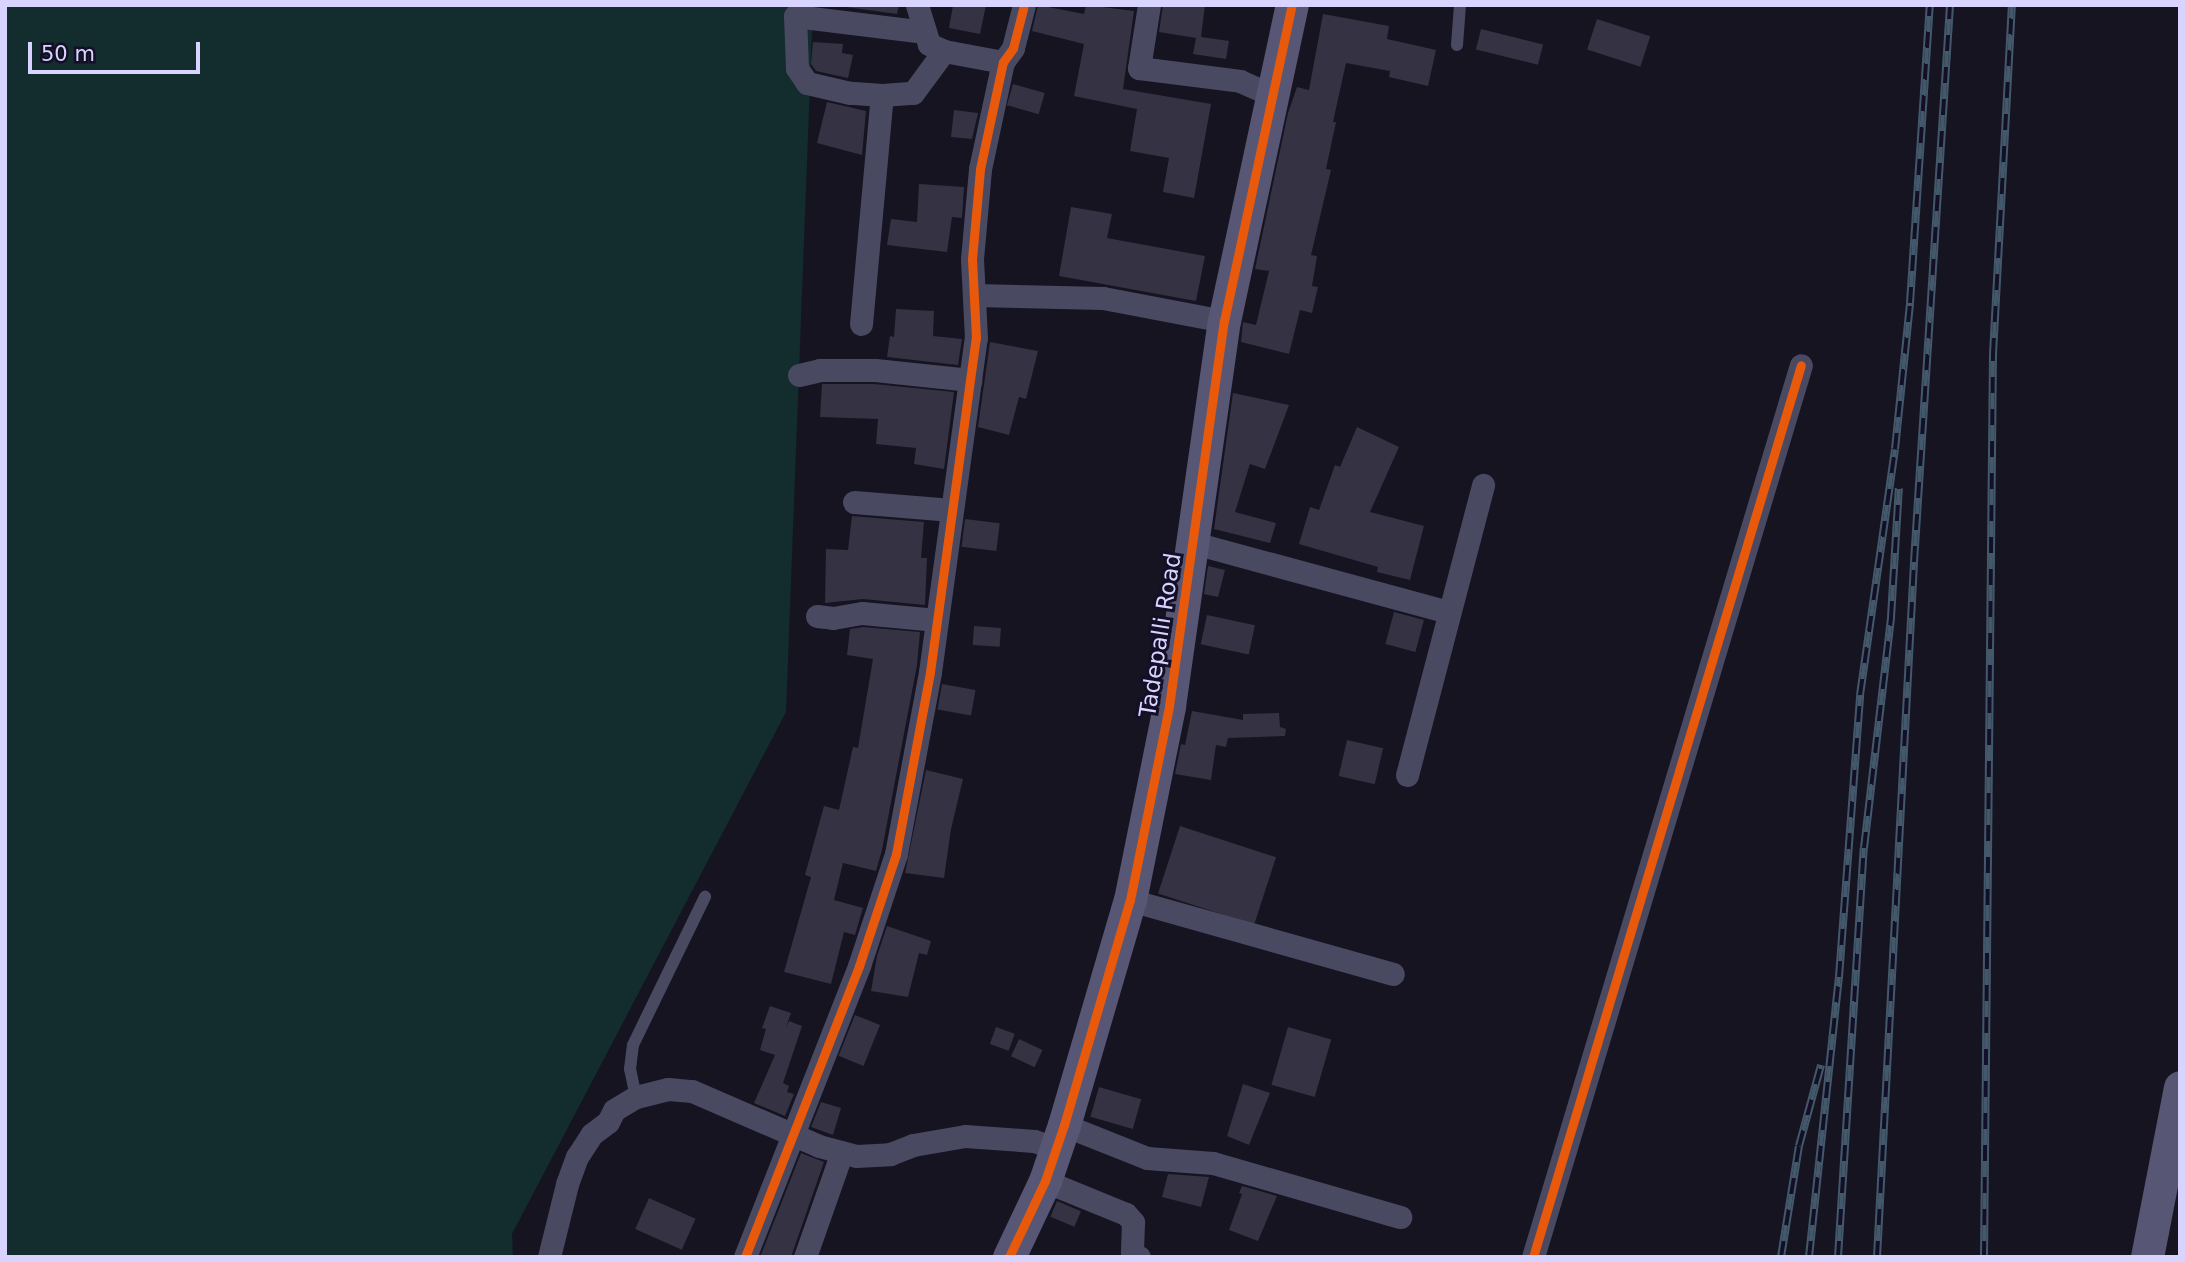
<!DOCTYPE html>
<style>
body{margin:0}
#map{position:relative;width:2185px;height:1262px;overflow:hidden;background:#161421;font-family:"DejaVu Sans",sans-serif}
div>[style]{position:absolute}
.green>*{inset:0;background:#132c2d}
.building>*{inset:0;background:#343243;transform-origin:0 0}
.lane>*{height:12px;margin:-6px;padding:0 6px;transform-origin:6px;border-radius:6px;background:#4a4962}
.street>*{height:23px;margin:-11.5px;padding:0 11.5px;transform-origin:11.5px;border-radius:11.5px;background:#4a4962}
.secondary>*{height:33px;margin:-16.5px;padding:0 16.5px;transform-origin:16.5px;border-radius:16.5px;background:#575674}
.rail>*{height:8px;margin-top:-4px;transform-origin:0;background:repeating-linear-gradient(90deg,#130f26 0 16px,#43596b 0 32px);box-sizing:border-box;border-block:2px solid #43596b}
.cycleway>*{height:9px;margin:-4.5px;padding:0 4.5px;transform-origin:4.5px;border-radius:4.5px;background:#e8590c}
span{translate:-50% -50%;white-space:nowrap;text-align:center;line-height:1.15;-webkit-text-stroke:6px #130f26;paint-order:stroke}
.street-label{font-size:23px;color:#d9d4ff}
.frame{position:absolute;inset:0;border:7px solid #d9d4ff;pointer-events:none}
.scale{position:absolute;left:28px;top:42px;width:172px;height:32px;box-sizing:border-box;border:4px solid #d9d4ff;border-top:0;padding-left:9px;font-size:21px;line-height:24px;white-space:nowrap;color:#d9d4ff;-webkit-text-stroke:5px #130f26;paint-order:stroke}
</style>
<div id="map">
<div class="green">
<div style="clip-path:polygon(5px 5px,813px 5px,786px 712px,512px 1234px,513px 1257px,5px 1257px)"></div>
</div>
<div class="building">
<div style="clip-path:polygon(832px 5px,899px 5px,897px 14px)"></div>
<div style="clip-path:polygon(953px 5px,986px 5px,980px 34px,949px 28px)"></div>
<div style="clip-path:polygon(1038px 5px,1084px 14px,1086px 5px,1134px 11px,1123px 89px,1211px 104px,1194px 198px,1163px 192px,1169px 158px,1130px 151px,1137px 109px,1074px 96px,1084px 44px,1032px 31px)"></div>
<div style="clip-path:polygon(1163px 5px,1205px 5px,1201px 37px,1229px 41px,1226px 59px,1193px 54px,1196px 38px,1159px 32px)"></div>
<div style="clip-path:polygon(1323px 14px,1389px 26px,1387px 39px,1436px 50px,1428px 86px,1389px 77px,1390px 71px,1346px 63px,1333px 122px,1336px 122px,1326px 169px,1331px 170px,1311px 255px,1317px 256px,1312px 286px,1318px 287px,1312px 313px,1300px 310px,1289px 354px,1241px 342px,1243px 322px,1256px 325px,1269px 271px,1255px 269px,1288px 113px,1297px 87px,1309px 90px)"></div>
<div style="left:1597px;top:19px;width:56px;height:32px;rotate:18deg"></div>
<div style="left:1481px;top:29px;width:64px;height:21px;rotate:14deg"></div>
<div style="clip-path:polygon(813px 42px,843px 44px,842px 53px,853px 55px,848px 78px,816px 71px,811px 64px)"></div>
<div style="left:1013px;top:84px;width:33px;height:22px;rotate:16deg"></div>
<div style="clip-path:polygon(827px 102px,866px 111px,862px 155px,817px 143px)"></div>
<div style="clip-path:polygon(954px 110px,978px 113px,972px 139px,951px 137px)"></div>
<div style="clip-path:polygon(919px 184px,964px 187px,962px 218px,952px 217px,947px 252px,887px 245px,891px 219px,917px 222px)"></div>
<div style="clip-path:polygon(1071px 207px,1112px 214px,1107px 238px,1205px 256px,1196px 301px,1059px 276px)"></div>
<div style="clip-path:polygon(896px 309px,934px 311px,933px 336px,962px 339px,958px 365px,887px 357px,890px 336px,894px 337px)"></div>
<div style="clip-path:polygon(990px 342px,1038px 351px,1026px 399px,1019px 397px,1009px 435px,978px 427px)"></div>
<div style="clip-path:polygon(822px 384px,874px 384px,954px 392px,944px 469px,914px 464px,916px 448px,876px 444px,878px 419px,820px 417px)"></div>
<div style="clip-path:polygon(1233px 393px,1289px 405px,1265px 469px,1250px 464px,1235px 512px,1276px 523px,1270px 543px,1214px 529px)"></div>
<div style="clip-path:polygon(1357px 427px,1399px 447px,1370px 512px,1424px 526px,1410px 580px,1377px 572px,1378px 567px,1299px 544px,1310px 507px,1319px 510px,1335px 465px,1340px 467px)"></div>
<div style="clip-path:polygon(852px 516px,924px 522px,921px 558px,927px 558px,925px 605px,863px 599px,825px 603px,826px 549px,848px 550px)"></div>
<div style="left:965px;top:519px;width:35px;height:28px;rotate:7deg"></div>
<div style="clip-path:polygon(1208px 566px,1225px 570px,1218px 597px,1204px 594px)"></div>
<div style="left:1394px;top:612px;width:31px;height:33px;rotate:15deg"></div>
<div style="left:1207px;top:615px;width:49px;height:30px;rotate:12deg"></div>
<div style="left:974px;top:626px;width:27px;height:19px;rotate:4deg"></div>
<div style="clip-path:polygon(863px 627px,920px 632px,917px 665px,882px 850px,876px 871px,843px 863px,834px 900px,863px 908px,855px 935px,844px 932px,831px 984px,784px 972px,811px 877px,805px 875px,824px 806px,839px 810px,853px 747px,858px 748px,873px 659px,847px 655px,850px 629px)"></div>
<div style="left:942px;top:684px;width:34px;height:26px;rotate:10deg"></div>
<div style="clip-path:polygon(1192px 711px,1243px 720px,1243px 714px,1279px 713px,1280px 727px,1286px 729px,1285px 736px,1228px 738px,1226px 747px,1216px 745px,1211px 780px,1175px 774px,1181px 744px,1185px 745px)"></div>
<div style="left:1347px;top:740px;width:37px;height:37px;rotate:13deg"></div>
<div style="clip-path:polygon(926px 770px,963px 779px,951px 829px,944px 878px,905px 873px)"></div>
<div style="left:1180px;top:826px;width:101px;height:71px;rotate:18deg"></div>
<div style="clip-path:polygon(887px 926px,931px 941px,927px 955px,919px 953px,908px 997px,871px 991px,877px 956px)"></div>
<div style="clip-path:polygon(770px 1006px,791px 1013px,786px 1027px,789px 1021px,802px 1026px,783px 1083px,789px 1086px,787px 1092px,794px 1094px,785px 1116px,754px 1103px,775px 1055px,760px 1050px,766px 1029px,762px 1028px)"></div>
<div style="left:855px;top:1015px;width:27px;height:44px;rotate:22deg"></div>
<div style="left:996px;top:1027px;width:20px;height:18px;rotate:20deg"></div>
<div style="left:1288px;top:1027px;width:45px;height:60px;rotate:16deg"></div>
<div style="left:1019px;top:1039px;width:26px;height:19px;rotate:25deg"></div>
<div style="clip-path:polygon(1243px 1084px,1270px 1093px,1249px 1145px,1227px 1136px)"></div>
<div style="left:1099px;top:1087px;width:44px;height:31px;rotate:16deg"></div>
<div style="clip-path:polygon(821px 1102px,841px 1108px,833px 1135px,811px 1127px)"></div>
<div style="clip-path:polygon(801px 1153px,824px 1162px,791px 1257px,760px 1257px)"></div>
<div style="clip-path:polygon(1168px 1174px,1209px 1177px,1201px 1207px,1162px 1197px)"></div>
<div style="clip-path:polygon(1242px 1186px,1277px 1196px,1258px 1241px,1229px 1230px,1242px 1194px,1239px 1193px)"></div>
<div style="left:649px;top:1198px;width:51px;height:34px;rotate:24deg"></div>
<div style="left:1057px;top:1201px;width:26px;height:17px;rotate:23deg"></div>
</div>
<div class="lane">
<div style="left:1457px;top:45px;width:40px;rotate:-85.7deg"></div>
<div style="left:636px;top:1097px;width:29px;rotate:-102deg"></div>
<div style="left:630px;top:1069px;width:24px;rotate:-83deg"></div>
<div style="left:633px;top:1045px;width:165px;rotate:-64.1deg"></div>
</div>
<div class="street">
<div style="left:1149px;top:5px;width:64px;rotate:99deg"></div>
<div style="left:1139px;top:68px;width:102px;rotate:7.3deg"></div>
<div style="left:1240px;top:81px;width:34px;rotate:24deg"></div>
<div style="left:944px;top:51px;width:60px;rotate:10.6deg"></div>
<div style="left:882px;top:95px;width:32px;rotate:-176deg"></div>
<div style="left:850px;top:93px;width:44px;rotate:-166.9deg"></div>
<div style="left:807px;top:83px;width:18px;rotate:-124deg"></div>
<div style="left:797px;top:68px;width:52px;rotate:-92.2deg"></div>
<div style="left:795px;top:16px;width:131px;rotate:7deg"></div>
<div style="left:976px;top:295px;width:127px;rotate:1.4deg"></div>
<div style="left:1103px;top:298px;width:123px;rotate:10.8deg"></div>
<div style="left:861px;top:324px;width:230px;rotate:-84.8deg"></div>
<div style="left:882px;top:95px;width:31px;rotate:-4deg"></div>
<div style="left:913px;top:93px;width:52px;rotate:-53.6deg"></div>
<div style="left:944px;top:51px;width:17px;rotate:-155deg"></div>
<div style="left:929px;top:44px;width:41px;rotate:-107.1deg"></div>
<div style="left:799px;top:375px;width:22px;rotate:-13deg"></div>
<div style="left:820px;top:370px;width:55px"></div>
<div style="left:875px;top:370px;width:96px;rotate:6deg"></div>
<div style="left:854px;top:502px;width:98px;rotate:4.7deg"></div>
<div style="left:1194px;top:543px;width:263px;rotate:15.2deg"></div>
<div style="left:817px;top:616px;width:16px;rotate:7deg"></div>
<div style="left:833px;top:618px;width:29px;rotate:-10deg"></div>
<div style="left:862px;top:613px;width:75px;rotate:5.3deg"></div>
<div style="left:1407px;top:775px;width:300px;rotate:-75.3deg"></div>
<div style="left:1130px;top:900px;width:273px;rotate:15.7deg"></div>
<div style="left:1064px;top:1125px;width:89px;rotate:21.7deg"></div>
<div style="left:1147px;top:1158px;width:66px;rotate:4.3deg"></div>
<div style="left:1213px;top:1163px;width:195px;rotate:16.1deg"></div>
<div style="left:1045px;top:1181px;width:87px;rotate:22.2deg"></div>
<div style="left:1126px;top:1214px;width:11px;rotate:49deg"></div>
<div style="left:1133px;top:1222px;width:31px;rotate:92deg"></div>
<div style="left:1132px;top:1253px;width:8px;rotate:30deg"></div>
<div style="left:549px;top:1257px;width:75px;rotate:-76.1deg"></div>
<div style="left:567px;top:1184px;width:29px;rotate:-70deg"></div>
<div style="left:577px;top:1157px;width:27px;rotate:-57deg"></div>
<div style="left:592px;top:1134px;width:20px;rotate:-37deg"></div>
<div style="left:608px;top:1122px;width:13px;rotate:-63deg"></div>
<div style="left:614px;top:1110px;width:26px;rotate:-31deg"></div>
<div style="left:636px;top:1097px;width:33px;rotate:-14deg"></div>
<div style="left:668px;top:1089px;width:24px;rotate:5deg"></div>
<div style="left:692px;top:1091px;width:138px;rotate:23.4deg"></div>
<div style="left:819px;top:1146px;width:38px;rotate:15deg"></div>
<div style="left:856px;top:1156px;width:34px;rotate:-3deg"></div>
<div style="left:890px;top:1154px;width:25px;rotate:-21deg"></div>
<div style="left:913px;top:1145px;width:53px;rotate:-9.8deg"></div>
<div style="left:965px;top:1136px;width:69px;rotate:4.1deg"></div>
<div style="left:1034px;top:1141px;width:23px;rotate:18deg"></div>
<div style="left:745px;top:1257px;width:313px;rotate:-68.6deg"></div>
<div style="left:859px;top:966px;width:118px;rotate:-71.7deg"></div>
<div style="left:896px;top:854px;width:185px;rotate:-79.4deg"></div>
<div style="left:930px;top:672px;width:337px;rotate:-82.2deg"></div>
<div style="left:976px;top:338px;width:79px;rotate:-92.9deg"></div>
<div style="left:972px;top:259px;width:90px;rotate:-84.9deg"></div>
<div style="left:980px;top:169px;width:109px;rotate:-77.9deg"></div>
<div style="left:1003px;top:62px;width:17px;rotate:-54deg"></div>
<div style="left:1013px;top:48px;width:44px;rotate:-75.7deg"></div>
<div style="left:805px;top:1257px;width:111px;rotate:-70.6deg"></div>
<div style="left:1533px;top:1257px;width:931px;rotate:-73.28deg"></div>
</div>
<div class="secondary">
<div style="left:1009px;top:1257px;width:84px;rotate:-64.7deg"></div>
<div style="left:1045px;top:1181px;width:59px;rotate:-71.3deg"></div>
<div style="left:1064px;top:1125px;width:234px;rotate:-73.7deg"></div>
<div style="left:1130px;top:900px;width:198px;rotate:-78.6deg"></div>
<div style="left:1169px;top:706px;width:389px;rotate:-81.9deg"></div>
<div style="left:1224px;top:321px;width:323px;rotate:-77.9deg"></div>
<div style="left:2147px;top:1257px;width:173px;rotate:-79deg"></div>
</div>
<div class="rail">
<div style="left:1781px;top:1257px;width:112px;rotate:-80.8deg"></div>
<div style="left:1799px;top:1146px;width:84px;rotate:-74.8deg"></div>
<div style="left:1809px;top:1257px;width:282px;rotate:-83.9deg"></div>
<div style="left:1839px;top:977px;width:283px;rotate:-85.7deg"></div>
<div style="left:1860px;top:695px;width:248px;rotate:-81.9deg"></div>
<div style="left:1895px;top:449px;width:147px;rotate:-84.1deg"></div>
<div style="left:1910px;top:303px;width:299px;rotate:-86.2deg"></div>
<div style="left:1838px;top:1257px;width:410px;rotate:-86.4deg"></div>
<div style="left:1864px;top:848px;width:233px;rotate:-83.3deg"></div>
<div style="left:1891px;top:617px;width:129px;rotate:-86.5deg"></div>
<div style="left:1877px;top:1257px;width:696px;rotate:-86.95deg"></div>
<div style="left:1914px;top:562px;width:558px;rotate:-86.3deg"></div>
<div style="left:1984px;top:1257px;width:903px;rotate:-89.43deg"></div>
<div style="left:1993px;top:354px;width:350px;rotate:-86.9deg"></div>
</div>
<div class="cycleway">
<div style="left:745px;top:1257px;width:313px;rotate:-68.6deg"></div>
<div style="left:859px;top:966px;width:118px;rotate:-71.7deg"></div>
<div style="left:896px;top:854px;width:185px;rotate:-79.4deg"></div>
<div style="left:930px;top:672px;width:337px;rotate:-82.2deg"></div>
<div style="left:976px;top:338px;width:79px;rotate:-92.9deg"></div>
<div style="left:972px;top:259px;width:90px;rotate:-84.9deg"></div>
<div style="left:980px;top:169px;width:109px;rotate:-77.9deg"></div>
<div style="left:1003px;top:62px;width:17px;rotate:-54deg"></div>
<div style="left:1013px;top:48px;width:44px;rotate:-75.7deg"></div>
<div style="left:1009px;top:1257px;width:84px;rotate:-64.7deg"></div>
<div style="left:1045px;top:1181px;width:59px;rotate:-71.3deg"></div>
<div style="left:1064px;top:1125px;width:234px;rotate:-73.7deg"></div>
<div style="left:1130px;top:900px;width:198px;rotate:-78.6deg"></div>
<div style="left:1169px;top:706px;width:389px;rotate:-81.9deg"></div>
<div style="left:1224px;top:321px;width:323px;rotate:-77.9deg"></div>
<div style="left:1533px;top:1257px;width:931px;rotate:-73.28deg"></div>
</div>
<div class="street-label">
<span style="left:1160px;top:635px;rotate:-81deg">Tadepalli Road</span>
</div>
<div class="frame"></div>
<div class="scale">50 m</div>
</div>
